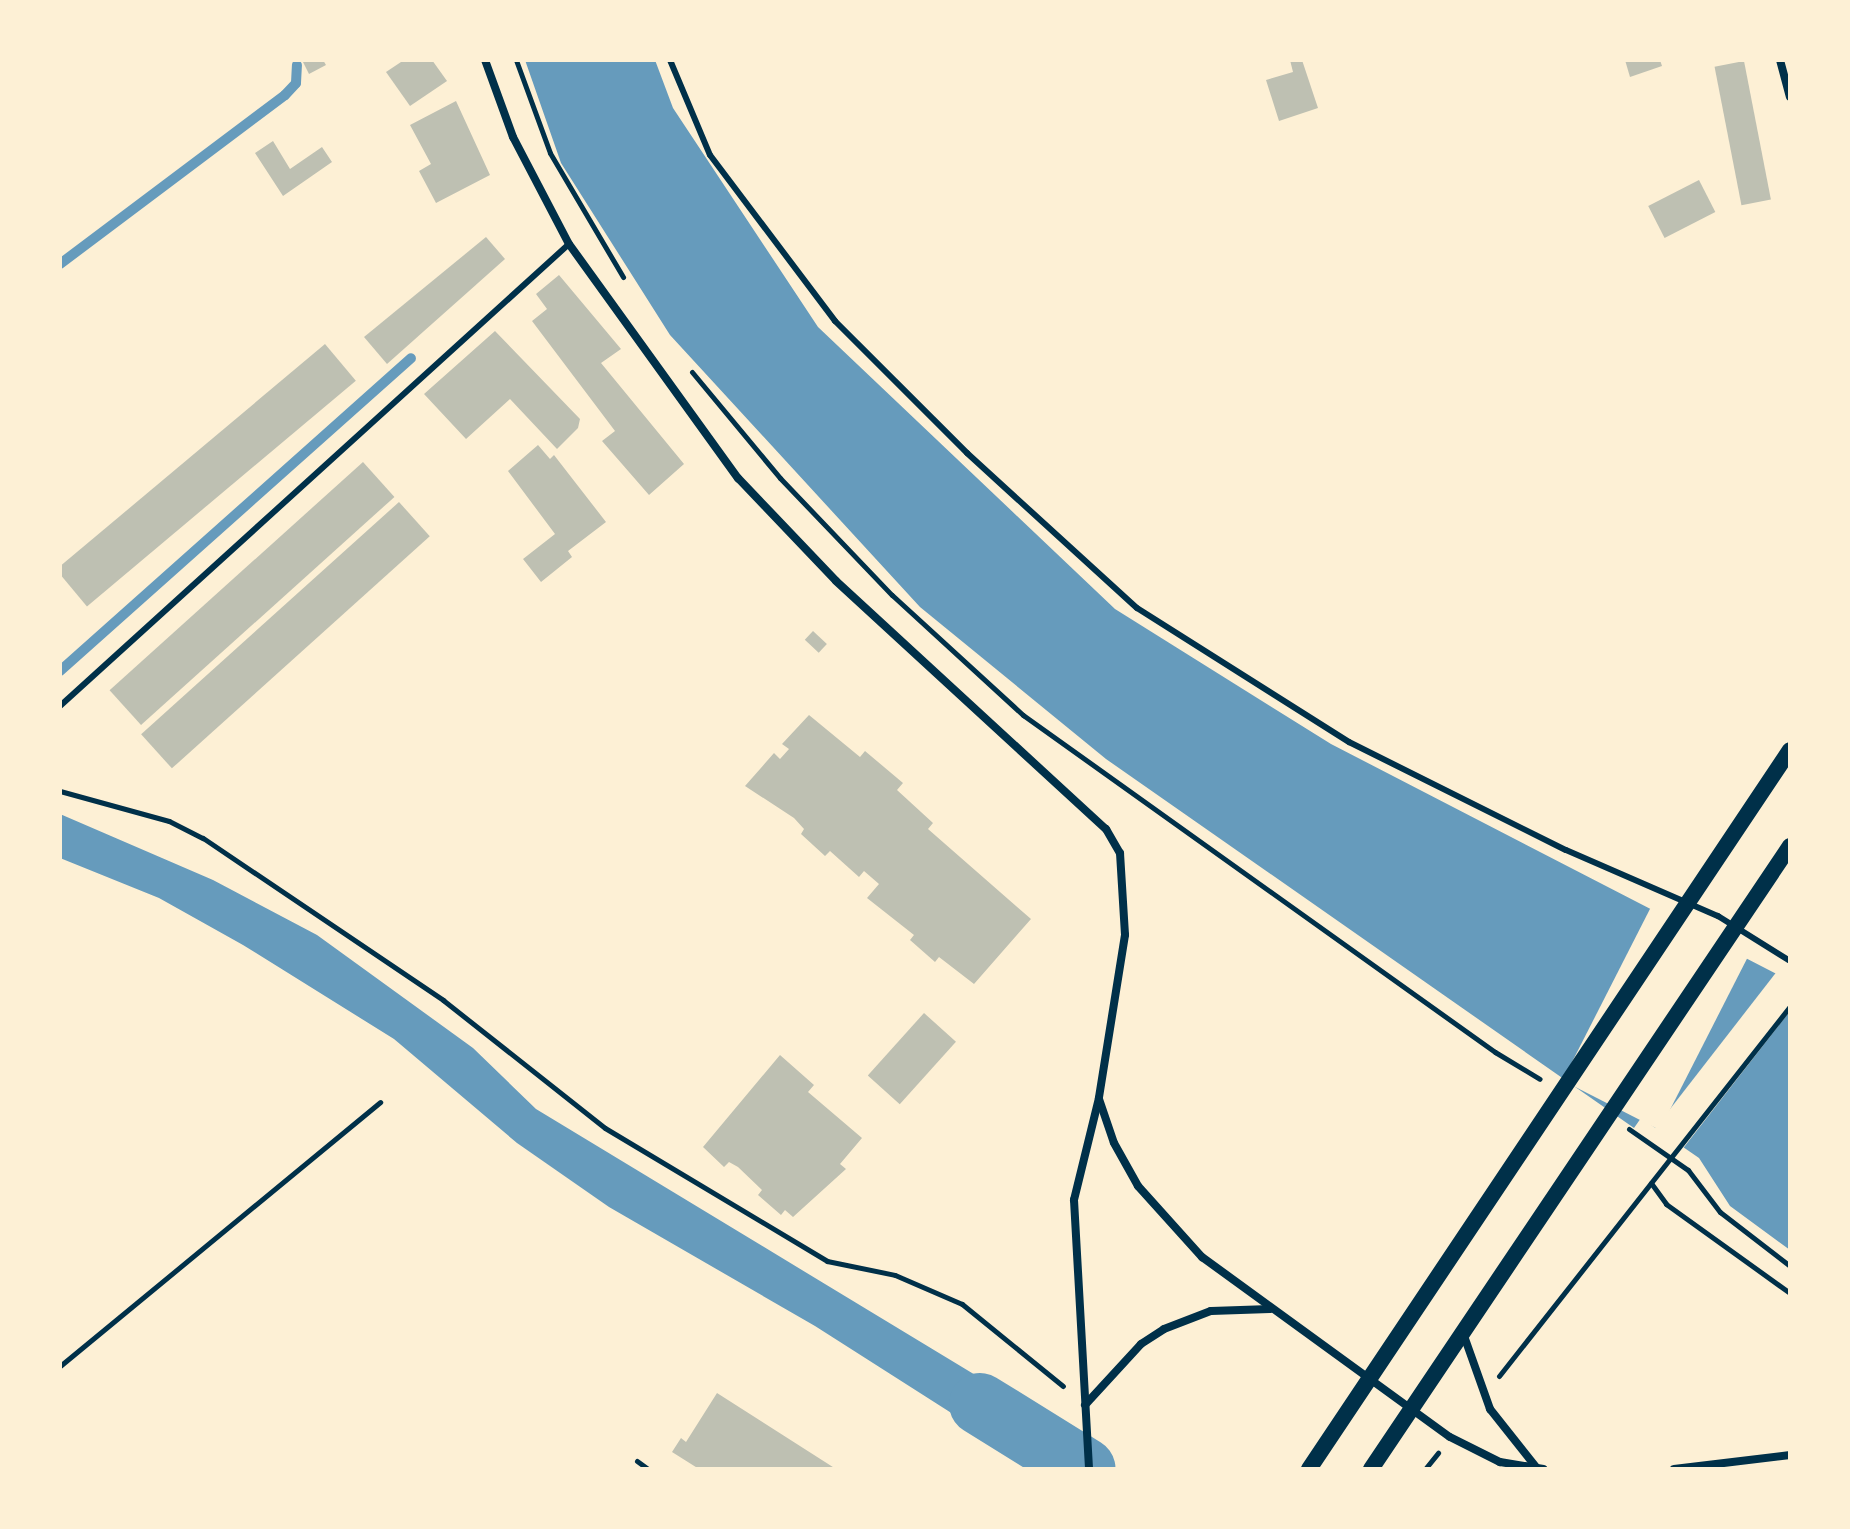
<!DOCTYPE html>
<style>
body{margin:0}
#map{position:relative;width:1850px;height:1529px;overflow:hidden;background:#fdf0d5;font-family:"Exo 2",sans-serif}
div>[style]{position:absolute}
.water>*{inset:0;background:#669bbc}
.pier>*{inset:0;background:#fdf0d5;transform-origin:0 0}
.stream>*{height:10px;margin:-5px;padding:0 5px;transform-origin:5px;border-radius:5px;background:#669bbc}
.river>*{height:62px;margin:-31px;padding:0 31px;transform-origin:31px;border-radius:31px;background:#669bbc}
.building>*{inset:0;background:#bec0b2;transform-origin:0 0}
.path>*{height:5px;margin:-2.5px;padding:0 2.5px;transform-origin:2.5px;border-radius:2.5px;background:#003049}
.service>*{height:6px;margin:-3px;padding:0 3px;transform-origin:3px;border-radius:3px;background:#003049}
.minor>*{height:8px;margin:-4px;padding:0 4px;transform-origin:4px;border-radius:4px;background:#003049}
.secondary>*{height:16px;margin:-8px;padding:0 8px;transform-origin:8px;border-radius:8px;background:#003049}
span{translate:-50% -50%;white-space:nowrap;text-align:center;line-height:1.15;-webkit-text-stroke:8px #fdf0d5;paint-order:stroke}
.frame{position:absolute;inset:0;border:62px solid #fdf0d5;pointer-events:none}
</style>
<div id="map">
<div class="water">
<div style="clip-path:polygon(525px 60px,655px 60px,673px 108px,818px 327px,1115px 609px,1331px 744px,1790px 981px,1790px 1250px,1730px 1206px,1699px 1158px,1641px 1118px,1634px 1128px,1106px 759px,920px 607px,670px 335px,561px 163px)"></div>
<div style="clip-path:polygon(60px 814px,213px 880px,317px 935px,473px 1048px,536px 1109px,1005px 1393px,1050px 1429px,1053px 1469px,1039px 1469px,815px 1326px,609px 1207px,517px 1143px,394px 1039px,243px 945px,159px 898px,60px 858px)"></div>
</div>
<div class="pier">
<div style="left:1652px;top:905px;width:109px;height:197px;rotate:27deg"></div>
<div style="clip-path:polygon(1778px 970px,1790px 976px,1790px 1011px,1681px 1151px,1653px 1131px)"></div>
</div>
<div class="stream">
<div style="left:60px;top:264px;width:281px;rotate:-36.9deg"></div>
<div style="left:285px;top:95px;width:16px;rotate:-47deg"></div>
<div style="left:296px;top:83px;width:18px;rotate:-87deg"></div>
<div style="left:60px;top:671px;width:470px;rotate:-41.7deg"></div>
</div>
<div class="river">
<div style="left:980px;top:1404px;width:123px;rotate:31.8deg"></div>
</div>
<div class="building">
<div style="clip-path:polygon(323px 60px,326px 65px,309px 74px,303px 62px)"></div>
<div style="clip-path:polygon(404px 60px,432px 60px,447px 81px,410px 106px,386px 72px)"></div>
<div style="clip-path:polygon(1290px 60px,1302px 60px,1318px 108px,1279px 121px,1266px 80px,1293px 72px)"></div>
<div style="clip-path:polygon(1625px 60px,1660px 60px,1662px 66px,1630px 77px)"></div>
<div style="left:1744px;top:61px;width:141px;height:30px;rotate:79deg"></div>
<div style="clip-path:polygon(456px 101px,490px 175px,436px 203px,419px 171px,431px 164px,410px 125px)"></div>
<div style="clip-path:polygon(273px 141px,290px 169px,322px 147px,332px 162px,283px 196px,255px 153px)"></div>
<div style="left:1699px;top:180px;width:36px;height:57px;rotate:63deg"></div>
<div style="clip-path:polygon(486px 237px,505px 259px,387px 364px,364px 337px)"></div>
<div style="clip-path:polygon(559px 275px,621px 349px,601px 363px,684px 464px,649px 495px,602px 441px,615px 431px,532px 321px,547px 309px,536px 294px)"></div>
<div style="clip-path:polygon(495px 331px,580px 419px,578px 428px,557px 449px,510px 399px,466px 439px,424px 394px)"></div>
<div style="left:325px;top:344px;width:48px;height:351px;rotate:50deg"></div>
<div style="clip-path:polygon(538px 445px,550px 459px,554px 455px,606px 522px,568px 551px,572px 557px,541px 582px,523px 559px,555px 534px,508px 471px)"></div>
<div style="left:363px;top:462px;width:47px;height:341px;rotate:48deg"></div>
<div style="left:399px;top:502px;width:46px;height:347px;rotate:48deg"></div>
<div style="left:813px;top:631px;width:19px;height:12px;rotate:43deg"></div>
<div style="clip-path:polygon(809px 715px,860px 757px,865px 751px,903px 783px,897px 790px,933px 823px,928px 829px,1031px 919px,974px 984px,939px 957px,935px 962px,910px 940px,914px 935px,867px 898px,879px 884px,864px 871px,859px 877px,830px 851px,825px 856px,801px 834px,804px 829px,794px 818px,745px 786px,774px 753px,780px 759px,789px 749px,782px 744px)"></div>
<div style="left:924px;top:1013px;width:43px;height:84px;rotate:42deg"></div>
<div style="clip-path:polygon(780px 1055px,814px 1085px,808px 1092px,862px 1138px,840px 1164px,846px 1169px,793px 1217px,785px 1210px,781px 1215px,758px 1195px,762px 1190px,738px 1167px,729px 1162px,724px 1167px,703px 1147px)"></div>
<div style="clip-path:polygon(717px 1393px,836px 1469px,699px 1469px,672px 1452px,681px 1438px,686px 1442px)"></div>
</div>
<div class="path">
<div style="left:516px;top:60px;width:99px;rotate:69.9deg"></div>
<div style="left:550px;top:153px;width:144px;rotate:59.5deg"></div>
<div style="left:692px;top:372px;width:138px;rotate:50.3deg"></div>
<div style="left:780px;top:478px;width:162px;rotate:46.3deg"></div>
<div style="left:892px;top:595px;width:178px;rotate:42.5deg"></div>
<div style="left:1023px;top:715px;width:580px;rotate:35.53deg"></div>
<div style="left:1495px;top:1052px;width:52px;rotate:31deg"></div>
<div style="left:60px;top:791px;width:113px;rotate:15.4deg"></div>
<div style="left:169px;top:821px;width:38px;rotate:27deg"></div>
<div style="left:203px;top:838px;width:290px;rotate:34deg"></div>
<div style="left:443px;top:1000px;width:206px;rotate:38.3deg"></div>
<div style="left:605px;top:1128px;width:259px;rotate:30.9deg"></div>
<div style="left:827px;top:1261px;width:69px;rotate:11.6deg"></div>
<div style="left:895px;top:1275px;width:73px;rotate:23.4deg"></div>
<div style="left:962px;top:1304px;width:130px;rotate:39.1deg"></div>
<div style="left:1629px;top:1129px;width:72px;rotate:34.8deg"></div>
<div style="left:1688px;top:1170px;width:53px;rotate:52.7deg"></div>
<div style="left:1720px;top:1212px;width:88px;rotate:37.6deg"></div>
<div style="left:1651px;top:1183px;width:26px;rotate:54deg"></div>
<div style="left:1666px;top:1204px;width:153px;rotate:35.7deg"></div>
<div style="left:60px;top:1366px;width:415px;rotate:-39.5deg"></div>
<div style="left:1499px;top:1376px;width:471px;rotate:-51.8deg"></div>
<div style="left:637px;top:1461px;width:14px;rotate:36deg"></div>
<div style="left:1425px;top:1469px;width:21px;rotate:-51deg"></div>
</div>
<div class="service">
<div style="left:670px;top:60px;width:103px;rotate:67.2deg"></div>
<div style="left:710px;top:155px;width:208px;rotate:53deg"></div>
<div style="left:835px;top:321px;width:187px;rotate:45deg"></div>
<div style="left:967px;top:453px;width:230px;rotate:42.4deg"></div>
<div style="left:1137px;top:608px;width:251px;rotate:32.3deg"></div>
<div style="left:1349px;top:742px;width:242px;rotate:26.5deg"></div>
<div style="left:1566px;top:850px;width:166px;rotate:23.5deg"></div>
<div style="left:1718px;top:916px;width:85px;rotate:32deg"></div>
<div style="left:60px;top:706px;width:687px;rotate:-42.23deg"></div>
</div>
<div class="minor">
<div style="left:485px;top:60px;width:82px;rotate:70deg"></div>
<div style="left:513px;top:137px;width:121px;rotate:62.4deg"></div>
<div style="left:569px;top:244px;width:289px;rotate:54.2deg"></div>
<div style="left:738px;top:478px;width:142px;rotate:46.4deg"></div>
<div style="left:836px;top:581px;width:367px;rotate:42.6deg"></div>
<div style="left:1106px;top:829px;width:28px;rotate:60deg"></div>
<div style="left:1120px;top:853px;width:82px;rotate:86.5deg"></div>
<div style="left:1125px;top:935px;width:165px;rotate:99.1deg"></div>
<div style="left:1099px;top:1098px;width:105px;rotate:103.8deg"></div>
<div style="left:1074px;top:1200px;width:269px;rotate:86.8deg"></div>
<div style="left:1780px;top:60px;width:38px;rotate:75deg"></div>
<div style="left:1099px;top:1099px;width:46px;rotate:71.2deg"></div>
<div style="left:1114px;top:1143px;width:49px;rotate:60.8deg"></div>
<div style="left:1138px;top:1186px;width:96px;rotate:48deg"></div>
<div style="left:1202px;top:1257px;width:306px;rotate:36deg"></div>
<div style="left:1450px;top:1437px;width:56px;rotate:26.6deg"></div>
<div style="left:1500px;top:1462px;width:44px;rotate:9.2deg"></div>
<div style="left:1463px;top:1333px;width:81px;rotate:70.4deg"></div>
<div style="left:1490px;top:1409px;width:74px;rotate:51.6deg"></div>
<div style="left:1085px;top:1405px;width:83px;rotate:-47.4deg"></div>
<div style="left:1141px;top:1344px;width:27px;rotate:-33deg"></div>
<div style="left:1164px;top:1329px;width:50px;rotate:-21deg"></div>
<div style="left:1211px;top:1311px;width:59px;rotate:-1.9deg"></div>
<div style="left:1674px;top:1469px;width:117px;rotate:-6.9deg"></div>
</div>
<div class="secondary">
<div style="left:1309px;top:1469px;width:865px;rotate:-56.22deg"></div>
<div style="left:1371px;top:1469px;width:751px;rotate:-56.08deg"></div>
</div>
<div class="frame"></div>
</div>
